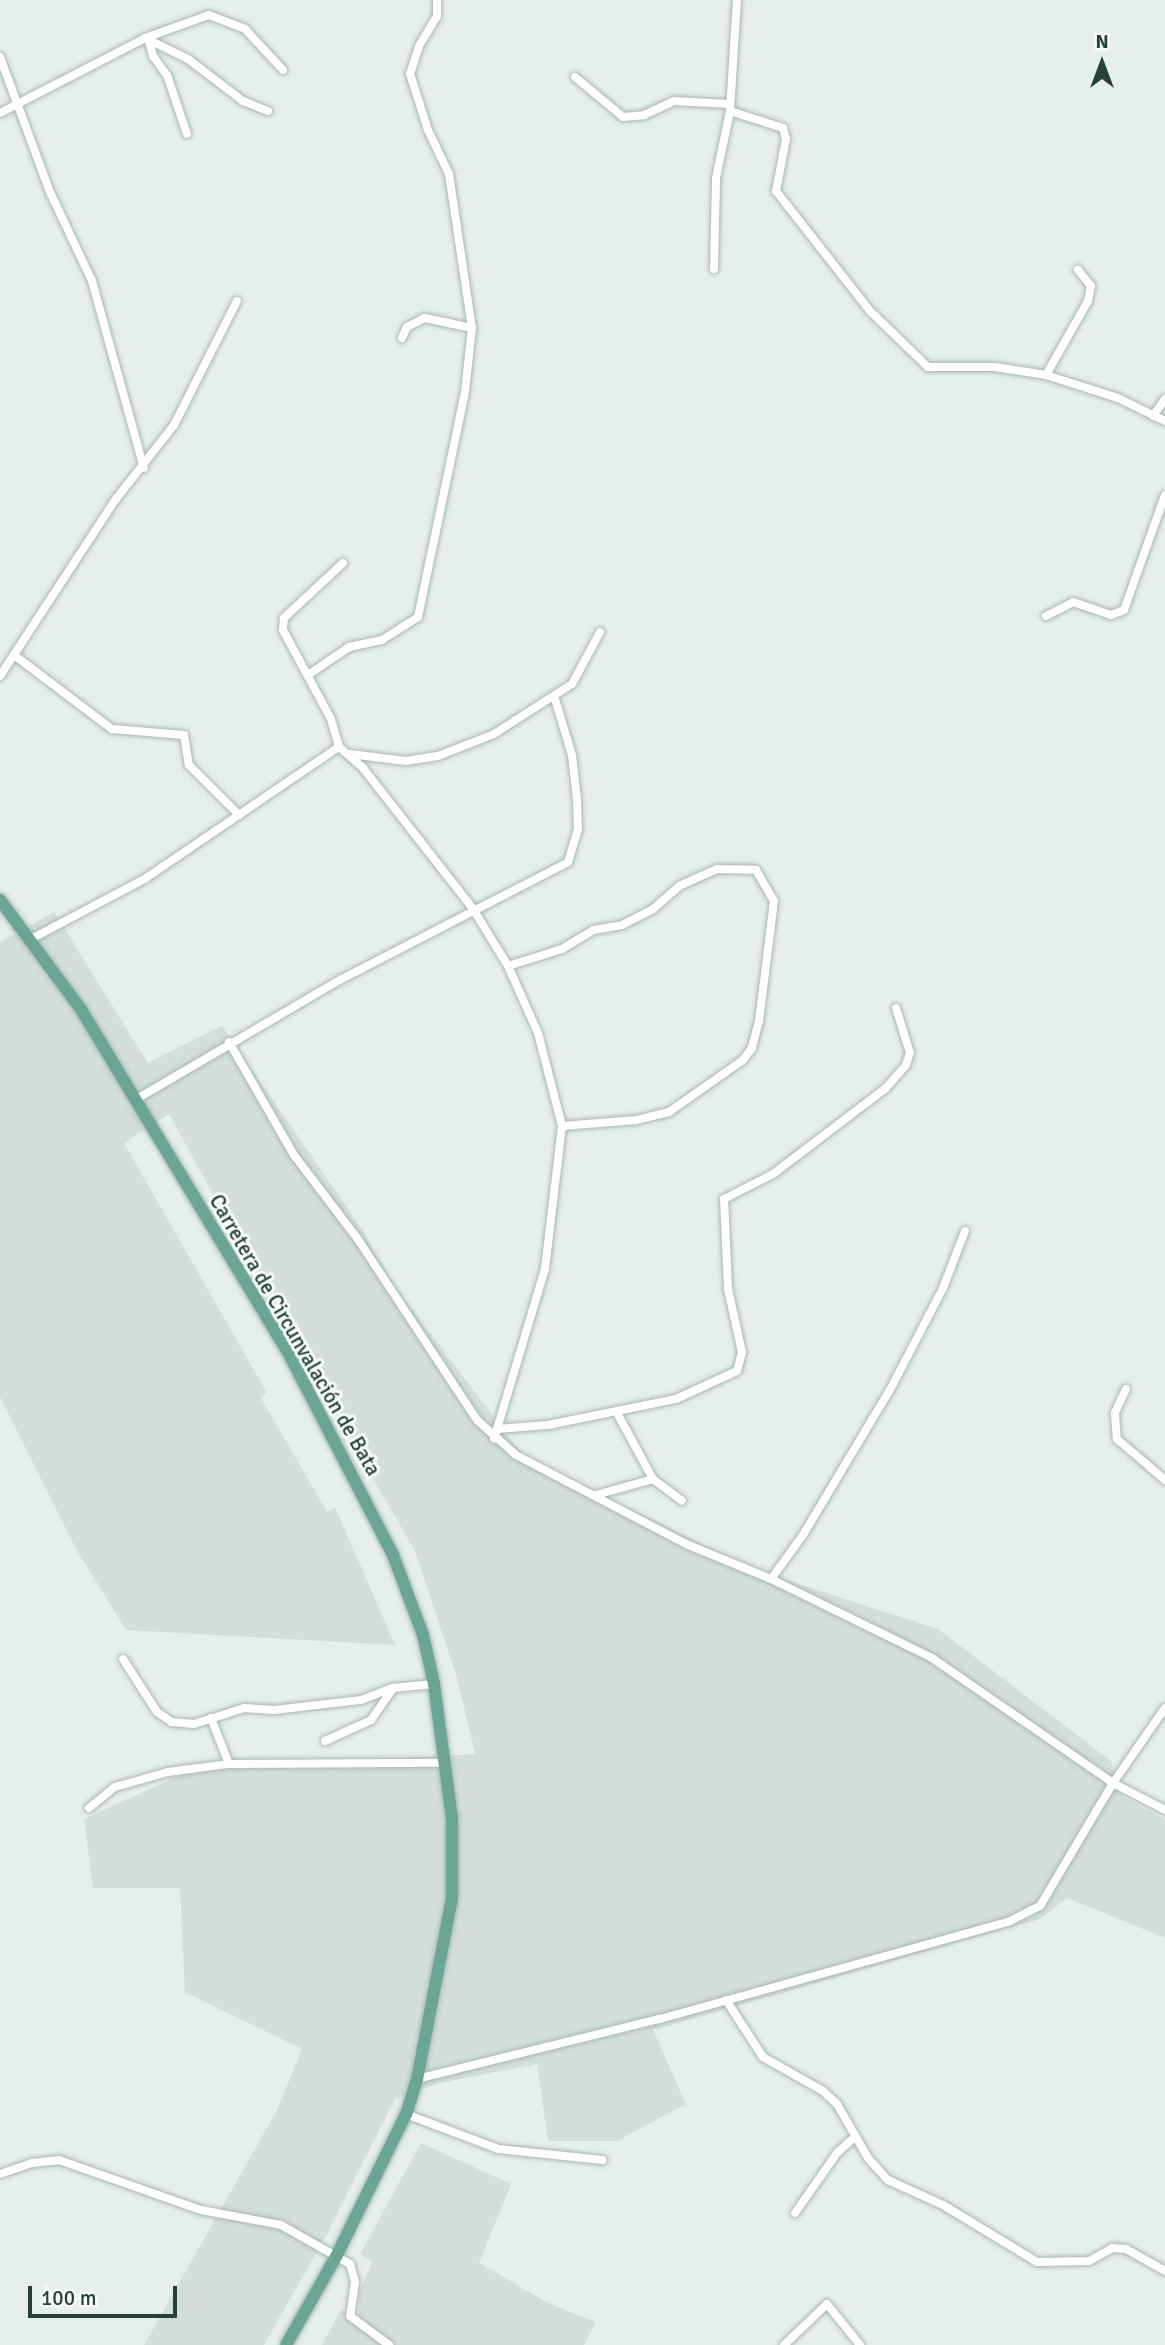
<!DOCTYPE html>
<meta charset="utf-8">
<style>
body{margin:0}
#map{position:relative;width:1165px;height:2345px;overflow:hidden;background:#e6efeb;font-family:Signika,sans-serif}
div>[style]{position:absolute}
.built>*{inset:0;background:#d4dfda}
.roads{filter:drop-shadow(0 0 2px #a8b8b2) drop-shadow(0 0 2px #a8b8b2)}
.minor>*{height:8px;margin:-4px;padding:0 4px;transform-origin:4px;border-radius:4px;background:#fff}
.primary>*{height:12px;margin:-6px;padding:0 6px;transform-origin:6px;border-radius:6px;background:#6aa596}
span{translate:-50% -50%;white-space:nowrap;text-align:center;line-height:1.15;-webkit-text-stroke:6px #f7fbf9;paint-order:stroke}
.street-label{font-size:21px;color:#24423a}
.north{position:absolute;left:1067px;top:28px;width:70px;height:70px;-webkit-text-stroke:5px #f7fbf9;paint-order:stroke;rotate:0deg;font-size:19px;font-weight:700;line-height:28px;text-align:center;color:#24423a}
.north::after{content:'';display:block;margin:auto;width:24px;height:32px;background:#24423a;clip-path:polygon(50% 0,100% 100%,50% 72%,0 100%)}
.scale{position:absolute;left:28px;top:2286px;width:149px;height:32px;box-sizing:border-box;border:4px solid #24423a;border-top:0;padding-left:9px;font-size:21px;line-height:24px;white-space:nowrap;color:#24423a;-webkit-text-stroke:5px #f7fbf9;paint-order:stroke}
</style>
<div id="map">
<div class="built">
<div style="clip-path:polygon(54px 912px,148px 1063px,222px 1026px,363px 1231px,396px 1288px,524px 1457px,755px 1570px,938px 1629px,1111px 1761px,1122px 1796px,1165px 1820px,1165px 1938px,1067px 1898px,1040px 1919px,653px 2030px,686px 2104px,617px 2141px,548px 2141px,537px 2064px,440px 2083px,395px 2099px,328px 2232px,264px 2345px,144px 2345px,277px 2110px,302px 2049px,185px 1992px,180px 1888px,93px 1888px,84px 1819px,191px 1770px,475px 1754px,457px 1678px,415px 1551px,296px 1346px,169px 1114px,124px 1143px,267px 1393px,261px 1398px,327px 1512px,335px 1507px,395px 1645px,126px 1630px,75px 1547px,0 1397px,0 942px)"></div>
<div style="clip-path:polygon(421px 2143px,511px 2184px,479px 2263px,548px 2303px,596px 2322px,584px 2345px,322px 2345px,341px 2310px,359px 2321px,359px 2293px,372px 2262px,360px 2254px)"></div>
</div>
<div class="roads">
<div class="minor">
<div style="left:145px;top:38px;width:48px;rotate:26deg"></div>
<div style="left:188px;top:59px;width:69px;rotate:37.4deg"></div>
<div style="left:243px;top:101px;width:27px;rotate:22deg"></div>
<div style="left:149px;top:41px;width:16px;rotate:75deg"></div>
<div style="left:153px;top:56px;width:24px;rotate:54deg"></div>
<div style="left:167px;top:75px;width:62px;rotate:71.3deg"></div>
<div style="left:0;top:57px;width:144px;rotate:69.7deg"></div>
<div style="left:50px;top:192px;width:98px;rotate:64.7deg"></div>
<div style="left:92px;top:281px;width:194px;rotate:74.5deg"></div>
<div style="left:575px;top:77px;width:62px;rotate:39.8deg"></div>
<div style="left:623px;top:117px;width:21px;rotate:-5deg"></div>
<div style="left:644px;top:115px;width:33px;rotate:-25deg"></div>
<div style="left:674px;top:101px;width:56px;rotate:3.1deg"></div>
<div style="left:730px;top:111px;width:56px;rotate:17.8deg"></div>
<div style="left:783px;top:128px;width:11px;rotate:75deg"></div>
<div style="left:786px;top:139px;width:53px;rotate:100.9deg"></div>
<div style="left:776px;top:191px;width:154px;rotate:51.9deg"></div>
<div style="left:871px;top:312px;width:79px;rotate:44deg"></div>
<div style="left:928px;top:367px;width:67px"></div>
<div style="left:995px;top:367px;width:52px;rotate:8.9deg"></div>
<div style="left:1046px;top:375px;width:76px;rotate:17.7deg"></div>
<div style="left:1118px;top:398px;width:52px;rotate:26.1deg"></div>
<div style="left:0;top:113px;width:163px;rotate:-27.3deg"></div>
<div style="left:145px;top:38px;width:68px;rotate:-19.8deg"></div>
<div style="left:209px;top:15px;width:39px;rotate:21deg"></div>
<div style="left:245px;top:29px;width:56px;rotate:47.2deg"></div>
<div style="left:714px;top:269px;width:91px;rotate:-88.7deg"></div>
<div style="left:716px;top:178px;width:68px;rotate:-78.2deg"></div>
<div style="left:730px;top:111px;width:111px;rotate:-86.4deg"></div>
<div style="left:402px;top:338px;width:12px;rotate:-66deg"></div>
<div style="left:407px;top:327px;width:20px;rotate:-27deg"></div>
<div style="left:425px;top:318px;width:48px;rotate:12deg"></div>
<div style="left:1046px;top:375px;width:85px;rotate:-60.4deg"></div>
<div style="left:1088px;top:301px;width:15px;rotate:-79deg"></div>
<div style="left:1091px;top:286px;width:21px;rotate:-129deg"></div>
<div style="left:1153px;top:416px;width:21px;rotate:-55deg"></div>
<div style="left:343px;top:563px;width:81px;rotate:137deg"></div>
<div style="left:284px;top:618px;width:12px;rotate:95deg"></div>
<div style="left:283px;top:630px;width:101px;rotate:61.7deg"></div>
<div style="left:331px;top:719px;width:29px;rotate:74deg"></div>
<div style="left:339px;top:747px;width:32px;rotate:41deg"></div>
<div style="left:363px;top:768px;width:179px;rotate:52deg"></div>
<div style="left:473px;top:909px;width:67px;rotate:58.4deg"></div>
<div style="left:508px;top:966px;width:73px;rotate:65.9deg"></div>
<div style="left:538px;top:1033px;width:96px;rotate:75.5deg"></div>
<div style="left:562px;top:1126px;width:144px;rotate:96.8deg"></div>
<div style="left:545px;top:1269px;width:177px;rotate:106.7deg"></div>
<div style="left:1046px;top:616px;width:30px;rotate:-27deg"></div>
<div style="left:1073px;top:602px;width:40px;rotate:18.9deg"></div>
<div style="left:1111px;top:615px;width:14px;rotate:-21deg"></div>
<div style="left:1124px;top:610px;width:122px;rotate:-70.4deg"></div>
<div style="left:14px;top:655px;width:123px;rotate:37.1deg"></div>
<div style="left:112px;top:729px;width:72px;rotate:4.8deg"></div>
<div style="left:184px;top:735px;width:30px;rotate:81deg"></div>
<div style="left:189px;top:765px;width:71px;rotate:45deg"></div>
<div style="left:308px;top:675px;width:50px;rotate:-34.3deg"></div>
<div style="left:349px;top:647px;width:34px;rotate:-12deg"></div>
<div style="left:382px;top:640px;width:43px;rotate:-32.6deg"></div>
<div style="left:418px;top:617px;width:230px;rotate:-78.2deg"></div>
<div style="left:465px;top:392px;width:64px;rotate:-83.8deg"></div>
<div style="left:472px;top:328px;width:156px;rotate:-98.5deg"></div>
<div style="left:449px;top:174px;width:49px;rotate:-115.5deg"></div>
<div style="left:428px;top:130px;width:59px;rotate:-107.8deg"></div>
<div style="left:410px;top:74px;width:29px;rotate:-72deg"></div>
<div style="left:419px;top:46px;width:35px;rotate:-59deg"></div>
<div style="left:437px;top:16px;width:16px;rotate:-90deg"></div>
<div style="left:0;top:676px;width:212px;rotate:-56.8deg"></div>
<div style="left:116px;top:499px;width:94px;rotate:-51.9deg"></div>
<div style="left:174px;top:425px;width:139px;rotate:-63.1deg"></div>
<div style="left:350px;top:754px;width:56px;rotate:7.1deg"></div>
<div style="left:406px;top:761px;width:32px;rotate:-9deg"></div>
<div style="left:438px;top:756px;width:60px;rotate:-21.4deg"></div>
<div style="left:494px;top:734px;width:93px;rotate:-32.7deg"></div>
<div style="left:572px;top:684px;width:59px;rotate:-61.7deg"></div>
<div style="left:31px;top:939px;width:130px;rotate:-27.9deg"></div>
<div style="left:146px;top:878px;width:233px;rotate:-34.2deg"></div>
<div style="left:508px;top:966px;width:57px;rotate:-17.5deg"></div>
<div style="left:562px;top:949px;width:37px;rotate:-31deg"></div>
<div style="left:594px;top:930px;width:28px;rotate:-10deg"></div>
<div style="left:622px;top:925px;width:35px;rotate:-27deg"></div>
<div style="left:653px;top:909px;width:35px;rotate:-41deg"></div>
<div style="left:679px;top:886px;width:42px;rotate:-24.1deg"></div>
<div style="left:717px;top:869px;width:39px;rotate:1deg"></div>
<div style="left:756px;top:870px;width:36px;rotate:60deg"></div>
<div style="left:774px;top:901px;width:121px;rotate:97.1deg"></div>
<div style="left:759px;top:1021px;width:28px;rotate:105deg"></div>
<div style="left:752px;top:1048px;width:15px;rotate:127deg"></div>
<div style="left:743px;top:1060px;width:90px;rotate:144.9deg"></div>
<div style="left:669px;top:1112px;width:34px;rotate:166deg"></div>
<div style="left:636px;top:1120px;width:74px;rotate:175.4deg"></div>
<div style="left:229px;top:1042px;width:130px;rotate:60.1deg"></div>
<div style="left:294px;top:1155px;width:104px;rotate:52.8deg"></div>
<div style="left:357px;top:1238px;width:218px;rotate:56.6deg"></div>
<div style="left:477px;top:1420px;width:52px;rotate:41.9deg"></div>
<div style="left:516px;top:1455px;width:192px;rotate:27.6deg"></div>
<div style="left:686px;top:1544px;width:92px;rotate:22.4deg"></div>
<div style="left:771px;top:1579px;width:179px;rotate:26.1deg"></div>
<div style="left:932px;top:1658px;width:220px;rotate:34.6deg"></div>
<div style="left:1113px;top:1783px;width:91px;rotate:-55.3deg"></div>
<div style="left:135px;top:1100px;width:233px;rotate:-30.4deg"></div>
<div style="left:336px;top:982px;width:261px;rotate:-27.3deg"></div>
<div style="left:568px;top:862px;width:34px;rotate:-73deg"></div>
<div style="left:578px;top:829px;width:29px;rotate:-92deg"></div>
<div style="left:577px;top:800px;width:45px;rotate:-96.3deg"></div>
<div style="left:572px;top:755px;width:59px;rotate:-106.9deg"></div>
<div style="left:1126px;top:1389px;width:26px;rotate:115deg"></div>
<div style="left:1115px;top:1413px;width:26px;rotate:86deg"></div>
<div style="left:1117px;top:1439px;width:63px;rotate:40.5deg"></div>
<div style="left:617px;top:1413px;width:75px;rotate:61.4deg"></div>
<div style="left:653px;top:1479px;width:36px;rotate:37deg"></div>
<div style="left:497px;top:1429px;width:51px;rotate:-4.5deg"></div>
<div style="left:548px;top:1425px;width:131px;rotate:-11.5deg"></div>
<div style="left:676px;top:1399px;width:67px;rotate:-24.7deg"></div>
<div style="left:737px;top:1371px;width:20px;rotate:-75deg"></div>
<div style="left:742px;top:1352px;width:65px;rotate:-102.5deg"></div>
<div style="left:728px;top:1289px;width:90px;rotate:-92.5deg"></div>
<div style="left:724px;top:1199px;width:55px;rotate:-27deg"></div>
<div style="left:773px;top:1174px;width:142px;rotate:-37.3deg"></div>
<div style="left:886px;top:1088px;width:30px;rotate:-49deg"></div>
<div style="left:906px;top:1065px;width:13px;rotate:-72deg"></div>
<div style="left:910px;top:1053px;width:47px;rotate:-107.3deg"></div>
<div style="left:596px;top:1495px;width:59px;rotate:-15.7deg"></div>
<div style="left:771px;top:1579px;width:54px;rotate:-54deg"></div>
<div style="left:803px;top:1535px;width:171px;rotate:-59.1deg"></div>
<div style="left:891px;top:1388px;width:113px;rotate:-62.5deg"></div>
<div style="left:943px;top:1288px;width:61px;rotate:-68.9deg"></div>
<div style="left:123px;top:1659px;width:63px;rotate:57.3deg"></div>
<div style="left:157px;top:1712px;width:18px;rotate:34deg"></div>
<div style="left:172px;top:1722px;width:22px;rotate:5deg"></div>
<div style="left:194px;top:1724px;width:52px;rotate:-17.7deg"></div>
<div style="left:244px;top:1708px;width:30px;rotate:4deg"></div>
<div style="left:274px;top:1710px;width:88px;rotate:-6.6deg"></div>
<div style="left:361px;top:1700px;width:34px;rotate:-21deg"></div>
<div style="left:393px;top:1688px;width:41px;rotate:-5.6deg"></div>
<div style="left:211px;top:1718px;width:49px;rotate:68.6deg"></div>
<div style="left:325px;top:1741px;width:51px;rotate:-24.5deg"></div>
<div style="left:371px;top:1720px;width:39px;rotate:-55deg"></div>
<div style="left:89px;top:1808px;width:33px;rotate:-39deg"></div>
<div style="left:115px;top:1787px;width:55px;rotate:-15.8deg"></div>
<div style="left:168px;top:1772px;width:62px;rotate:-7.5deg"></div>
<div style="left:229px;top:1764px;width:217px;rotate:-0.3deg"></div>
<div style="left:726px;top:2000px;width:68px;rotate:57deg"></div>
<div style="left:763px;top:2057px;width:69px;rotate:29.5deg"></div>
<div style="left:823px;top:2091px;width:19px;rotate:43deg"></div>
<div style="left:837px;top:2104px;width:62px;rotate:60.1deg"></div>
<div style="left:868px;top:2158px;width:30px;rotate:48deg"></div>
<div style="left:888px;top:2180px;width:60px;rotate:24.4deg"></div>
<div style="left:943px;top:2205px;width:110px;rotate:31.2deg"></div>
<div style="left:1037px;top:2262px;width:52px;rotate:-1.1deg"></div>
<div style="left:1089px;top:2261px;width:26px;rotate:-29deg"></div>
<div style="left:1112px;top:2248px;width:14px;rotate:4deg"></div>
<div style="left:1126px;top:2249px;width:45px;rotate:29.4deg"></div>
<div style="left:417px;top:2079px;width:250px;rotate:-13.9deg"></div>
<div style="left:660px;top:2019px;width:363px;rotate:-15.6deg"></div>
<div style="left:1010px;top:1921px;width:34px;rotate:-27deg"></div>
<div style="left:1040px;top:1906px;width:143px;rotate:-59.3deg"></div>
<div style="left:1113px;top:1783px;width:59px;rotate:27.4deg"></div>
<div style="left:406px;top:2114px;width:98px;rotate:20.8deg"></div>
<div style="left:498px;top:2149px;width:105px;rotate:6deg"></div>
<div style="left:0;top:2174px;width:34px;rotate:-19deg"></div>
<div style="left:32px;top:2163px;width:27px;rotate:-6deg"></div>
<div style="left:59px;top:2160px;width:151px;rotate:19.4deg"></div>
<div style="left:201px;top:2210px;width:81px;rotate:10.6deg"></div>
<div style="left:281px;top:2225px;width:79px;rotate:29.5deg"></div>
<div style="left:350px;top:2264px;width:19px;rotate:74deg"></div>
<div style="left:355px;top:2282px;width:34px;rotate:98deg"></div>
<div style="left:350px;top:2316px;width:49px;rotate:36.6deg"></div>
<div style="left:795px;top:2213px;width:73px;rotate:-55deg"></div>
<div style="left:837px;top:2153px;width:24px;rotate:-42deg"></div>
<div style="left:784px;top:2345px;width:59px;rotate:-43.6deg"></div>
<div style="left:827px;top:2304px;width:53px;rotate:51.2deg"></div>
</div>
<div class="primary">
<div style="left:0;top:900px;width:138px;rotate:53.5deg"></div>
<div style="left:82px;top:1011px;width:405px;rotate:58.9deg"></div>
<div style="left:291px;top:1358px;width:222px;rotate:62.6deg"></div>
<div style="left:393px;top:1555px;width:85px;rotate:69.4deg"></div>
<div style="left:423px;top:1635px;width:50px;rotate:77.3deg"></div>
<div style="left:434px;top:1684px;width:136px;rotate:82.4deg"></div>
<div style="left:452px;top:1819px;width:79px;rotate:90deg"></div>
<div style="left:452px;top:1898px;width:184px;rotate:100.9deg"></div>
<div style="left:417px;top:2079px;width:37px;rotate:107deg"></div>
<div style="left:406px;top:2114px;width:157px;rotate:116.1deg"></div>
<div style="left:337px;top:2255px;width:103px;rotate:119.5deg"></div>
</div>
</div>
<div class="street-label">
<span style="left:295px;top:1335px;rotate:60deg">Carretera de Circunvalación de Bata</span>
</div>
<div class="north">N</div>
<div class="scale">100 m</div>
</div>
